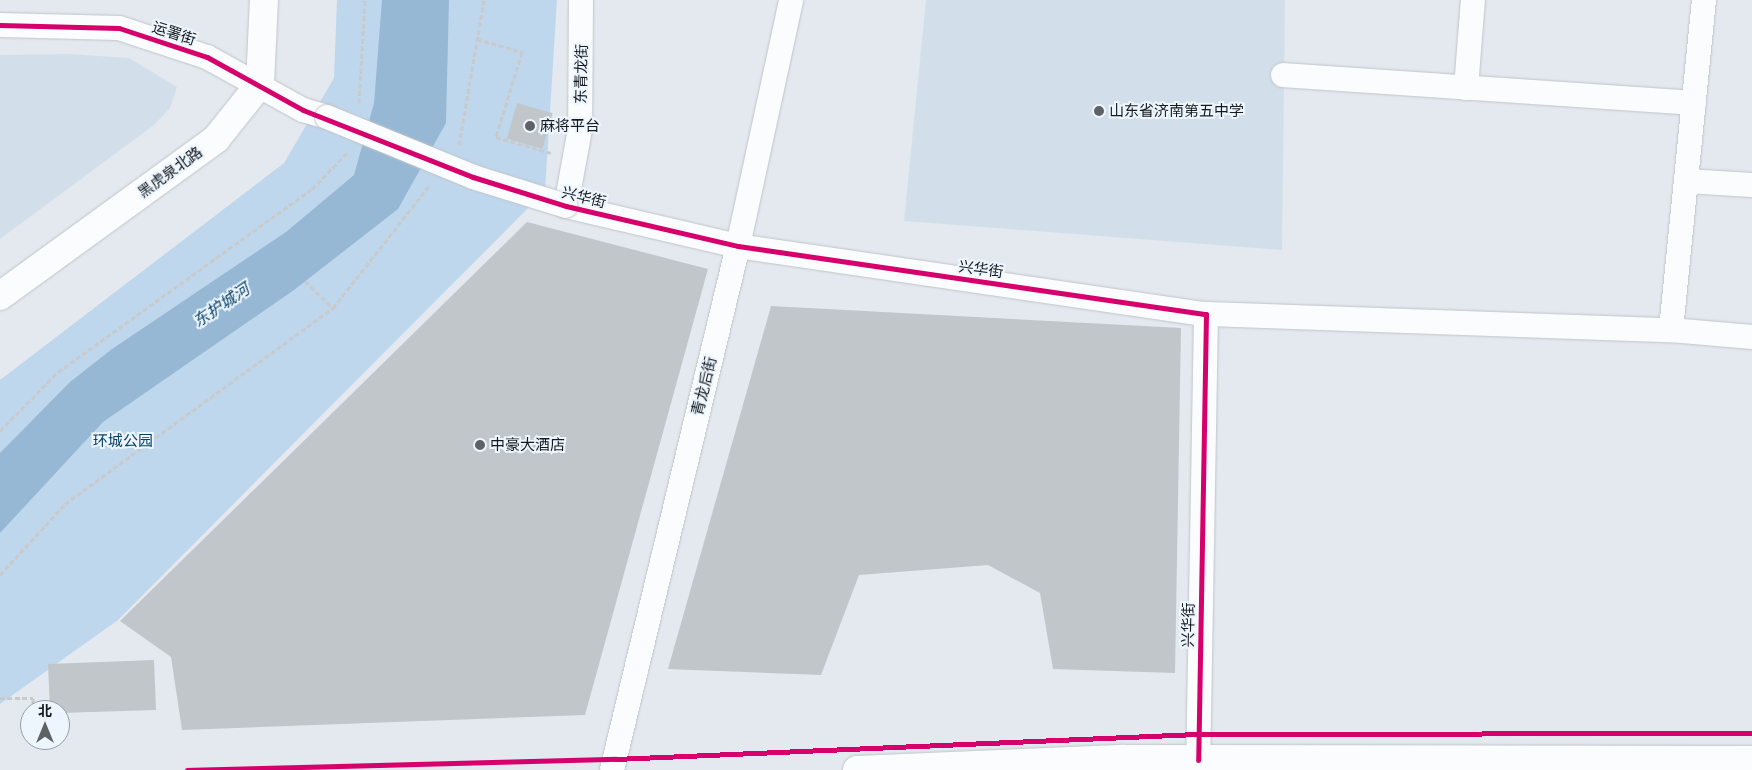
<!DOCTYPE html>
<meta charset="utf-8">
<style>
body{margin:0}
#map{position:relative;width:1752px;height:770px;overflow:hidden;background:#e3e9ef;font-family:"Open Sans","Noto Sans SC",sans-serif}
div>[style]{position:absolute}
.built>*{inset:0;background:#d2dfea}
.green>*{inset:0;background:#bfd7ec}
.water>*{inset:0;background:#96b8d4}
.building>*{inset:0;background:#c1c6cb;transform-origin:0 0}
.path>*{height:3px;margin-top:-1.5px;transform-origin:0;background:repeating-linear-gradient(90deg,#c8cacc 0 5px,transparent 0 7.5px)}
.roads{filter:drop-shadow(0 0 1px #c0c4c9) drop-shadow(0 0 1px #c0c4c9)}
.street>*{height:24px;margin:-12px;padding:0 12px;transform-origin:12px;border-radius:12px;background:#fbfcfd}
.secondary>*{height:28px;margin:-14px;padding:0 14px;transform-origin:14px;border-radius:14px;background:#fbfcfd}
.bridges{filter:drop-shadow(0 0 1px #c0c4c9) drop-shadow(0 0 1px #c0c4c9)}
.street-bridge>*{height:24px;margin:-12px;padding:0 12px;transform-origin:12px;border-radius:12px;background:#fbfcfd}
.cycleway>*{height:5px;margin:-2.5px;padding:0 2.5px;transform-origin:2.5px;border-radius:2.5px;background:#d6006c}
.dots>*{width:14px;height:14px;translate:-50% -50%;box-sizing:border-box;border:2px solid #edf6ff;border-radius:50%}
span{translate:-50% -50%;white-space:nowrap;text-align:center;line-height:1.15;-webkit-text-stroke:4px #edf6ff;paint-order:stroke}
.street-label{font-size:15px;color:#161a1d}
.poi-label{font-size:15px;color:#161a1d}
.left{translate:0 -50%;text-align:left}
.park-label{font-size:15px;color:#043e63}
.water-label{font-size:16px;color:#063f65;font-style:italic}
.north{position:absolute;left:20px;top:700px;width:50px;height:50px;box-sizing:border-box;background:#edf6ff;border:1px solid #979ea5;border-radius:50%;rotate:0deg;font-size:14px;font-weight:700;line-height:20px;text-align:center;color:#161a1d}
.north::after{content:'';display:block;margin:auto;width:18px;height:22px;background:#5e6266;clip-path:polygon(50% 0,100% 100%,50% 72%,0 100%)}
</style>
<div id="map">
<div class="built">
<div style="clip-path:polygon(926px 0,1285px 0,1282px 250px,904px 221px)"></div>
<div style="clip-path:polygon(69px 54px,129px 58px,177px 87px,170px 108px,154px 125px,0 239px,0 55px)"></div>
</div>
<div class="green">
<div style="clip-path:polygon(337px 0,557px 0,545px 191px,118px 620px,0 704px,0 380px,284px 163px,334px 78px)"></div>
</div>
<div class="water">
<div style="clip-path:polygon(382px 0,449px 0,446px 123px,398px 209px,294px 290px,103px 422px,0 533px,0 453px,70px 382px,112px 349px,286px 232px,354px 175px,374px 103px)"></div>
</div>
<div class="building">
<div style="left:517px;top:103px;width:37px;height:37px;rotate:16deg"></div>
<div style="clip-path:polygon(527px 222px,708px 269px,585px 715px,182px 730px,171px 657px,120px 621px)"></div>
<div style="clip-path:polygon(771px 306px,1181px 328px,1175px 673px,1053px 669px,1040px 593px,988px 565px,859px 575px,821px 675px,668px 669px)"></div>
<div style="clip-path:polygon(154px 660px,156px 710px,60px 713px,60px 710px,50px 710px,48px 664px)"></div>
</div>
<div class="path">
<div style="left:477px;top:39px;width:47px;rotate:16.1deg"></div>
<div style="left:522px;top:52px;width:89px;rotate:107deg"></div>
<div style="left:496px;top:137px;width:57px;rotate:16.2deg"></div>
<div style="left:359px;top:103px;width:103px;rotate:-86.7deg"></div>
<div style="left:459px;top:145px;width:147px;rotate:-80.2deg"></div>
<div style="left:305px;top:281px;width:39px;rotate:44deg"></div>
<div style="left:0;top:431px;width:83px;rotate:-45.5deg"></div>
<div style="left:58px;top:372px;width:313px;rotate:-35.8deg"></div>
<div style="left:312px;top:189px;width:52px;rotate:-45.8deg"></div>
<div style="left:0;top:575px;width:96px;rotate:-47.5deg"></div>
<div style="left:65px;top:504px;width:332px;rotate:-36.2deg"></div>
<div style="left:333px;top:308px;width:155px;rotate:-51.8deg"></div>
<div style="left:0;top:698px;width:33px"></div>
<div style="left:33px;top:698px;width:12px;rotate:90deg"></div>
</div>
<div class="roads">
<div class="street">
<div style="left:581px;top:0;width:129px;rotate:90.4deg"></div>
<div style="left:580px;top:129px;width:78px;rotate:100.3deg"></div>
<div style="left:566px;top:206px;width:177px;rotate:13.1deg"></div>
<div style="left:738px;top:246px;width:473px;rotate:8.3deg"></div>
<div style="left:1206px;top:314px;width:446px;rotate:91deg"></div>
<div style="left:0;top:25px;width:119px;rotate:1.4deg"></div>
<div style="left:119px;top:28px;width:93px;rotate:18.2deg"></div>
<div style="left:207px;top:57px;width:110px;rotate:28.9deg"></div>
<div style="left:303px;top:110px;width:25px;rotate:16deg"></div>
<div style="left:1283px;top:75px;width:412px;rotate:3.9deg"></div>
<div style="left:1466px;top:88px;width:88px;rotate:-85.5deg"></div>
<div style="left:1686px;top:181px;width:66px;rotate:3.5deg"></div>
<div style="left:1206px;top:314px;width:465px;rotate:2deg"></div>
<div style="left:1671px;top:330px;width:332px;rotate:-84.3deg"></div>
<div style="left:1671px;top:330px;width:81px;rotate:4.9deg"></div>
<div style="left:612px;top:770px;width:539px;rotate:-76.48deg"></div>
<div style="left:738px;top:246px;width:252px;rotate:-77.8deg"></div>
</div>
<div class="secondary">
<div style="left:0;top:296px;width:267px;rotate:-36deg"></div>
<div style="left:216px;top:139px;width:70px;rotate:-51.3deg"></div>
<div style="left:260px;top:84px;width:84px;rotate:-87.3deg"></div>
<div style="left:857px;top:770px;width:267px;rotate:-2.4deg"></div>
<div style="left:1124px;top:759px;width:628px;rotate:0.09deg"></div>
</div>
</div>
<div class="bridges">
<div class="street-bridge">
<div style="left:327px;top:117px;width:158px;rotate:22.3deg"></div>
<div style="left:473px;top:177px;width:97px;rotate:17.3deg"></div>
</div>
</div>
<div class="cycleway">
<div style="left:0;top:25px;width:119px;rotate:1.4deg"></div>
<div style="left:119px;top:28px;width:93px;rotate:18.2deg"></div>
<div style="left:207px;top:57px;width:110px;rotate:28.9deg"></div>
<div style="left:303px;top:110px;width:183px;rotate:21.5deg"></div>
<div style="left:473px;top:177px;width:97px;rotate:17.3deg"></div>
<div style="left:566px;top:206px;width:177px;rotate:13.1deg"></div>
<div style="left:738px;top:246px;width:473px;rotate:8.3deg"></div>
<div style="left:1206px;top:314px;width:446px;rotate:91deg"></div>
<div style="left:187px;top:770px;width:428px;rotate:-1.5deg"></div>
<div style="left:615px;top:759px;width:583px;rotate:-2.46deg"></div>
<div style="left:1197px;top:734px;width:555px;rotate:-0.1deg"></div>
</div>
<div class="dots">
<div style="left:1099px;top:111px;background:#5e6266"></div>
<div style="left:530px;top:126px;background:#5e6266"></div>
<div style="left:480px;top:445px;background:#5e6266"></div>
</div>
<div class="street-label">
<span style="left:174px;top:33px;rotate:18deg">运署街</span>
<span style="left:581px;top:74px;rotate:-89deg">东青龙街</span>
<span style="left:170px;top:172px;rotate:-36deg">黑虎泉北路</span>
<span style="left:584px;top:197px;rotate:14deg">兴华街</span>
<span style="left:981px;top:269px;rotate:8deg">兴华街</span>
<span style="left:704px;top:386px;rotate:-76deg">青龙后街</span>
<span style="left:1188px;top:625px;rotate:-89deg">兴华街</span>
</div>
<div class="poi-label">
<span class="left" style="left:1109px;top:111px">山东省济南第五中学</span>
<span class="left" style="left:540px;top:126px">麻将平台</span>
<span class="left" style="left:490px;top:445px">中豪大酒店</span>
</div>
<div class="park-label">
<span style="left:123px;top:441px">环城公园</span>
</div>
<div class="water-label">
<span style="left:221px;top:305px;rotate:-34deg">东护城河</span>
</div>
<div class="north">北</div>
</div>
